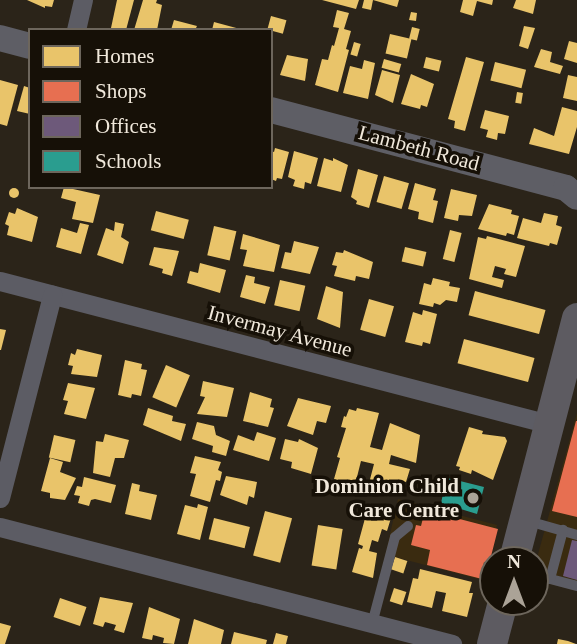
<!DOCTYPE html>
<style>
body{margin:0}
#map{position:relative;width:577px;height:644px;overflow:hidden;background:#2b2419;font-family:Georgia,serif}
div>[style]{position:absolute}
.built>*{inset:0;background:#3a2b10}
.homes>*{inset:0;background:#e9c46a;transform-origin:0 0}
.round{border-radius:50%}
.shops>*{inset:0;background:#e76f51}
.offices>*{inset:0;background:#6d597a}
.schools>*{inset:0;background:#2a9d8f}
.lane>*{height:10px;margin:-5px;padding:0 5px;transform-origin:5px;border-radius:5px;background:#5c5c64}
.street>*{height:19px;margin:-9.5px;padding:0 9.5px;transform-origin:9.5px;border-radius:9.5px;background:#5c5c64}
.secondary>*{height:26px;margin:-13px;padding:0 13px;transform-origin:13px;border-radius:13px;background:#5e5e65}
.primary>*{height:30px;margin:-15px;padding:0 15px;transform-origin:15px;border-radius:15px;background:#5d5b61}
.dots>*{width:19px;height:19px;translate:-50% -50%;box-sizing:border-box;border:4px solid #161007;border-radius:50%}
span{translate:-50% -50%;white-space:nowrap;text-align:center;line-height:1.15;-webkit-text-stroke:7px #161007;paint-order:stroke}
.street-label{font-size:21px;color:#f0e8db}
.poi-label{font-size:21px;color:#f0e8db;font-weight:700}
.right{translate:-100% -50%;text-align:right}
.legend{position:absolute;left:28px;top:28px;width:245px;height:161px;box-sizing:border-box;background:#161007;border:2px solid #6d665c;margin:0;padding:9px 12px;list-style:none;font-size:21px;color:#f0e8db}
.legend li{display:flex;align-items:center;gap:14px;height:35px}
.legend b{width:35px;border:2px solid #6d665c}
.north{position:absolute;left:479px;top:546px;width:70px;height:70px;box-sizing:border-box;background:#161007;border:2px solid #6d665c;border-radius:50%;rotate:0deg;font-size:19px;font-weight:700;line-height:28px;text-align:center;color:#f0e8db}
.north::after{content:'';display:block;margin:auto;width:24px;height:32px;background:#aba397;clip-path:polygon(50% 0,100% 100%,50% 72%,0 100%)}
</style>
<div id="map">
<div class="built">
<div style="clip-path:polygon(577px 413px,577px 591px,535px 580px,535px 565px)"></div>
<div style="clip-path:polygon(398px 499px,497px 525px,482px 580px,395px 557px,375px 600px)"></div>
</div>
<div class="homes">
<div style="clip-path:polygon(27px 0,54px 0,52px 7px,45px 6px,45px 8px)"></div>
<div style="clip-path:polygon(117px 0,134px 0,126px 30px,111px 28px)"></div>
<div style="clip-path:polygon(143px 0,157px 0,156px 3px,162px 5px,157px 30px,134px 30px)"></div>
<div style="clip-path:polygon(322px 0,359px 0,356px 9px)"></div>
<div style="clip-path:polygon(364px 0,373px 0,371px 10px,362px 8px)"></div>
<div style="clip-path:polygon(373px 0,399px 0,397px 7px)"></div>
<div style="clip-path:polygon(463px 0,493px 0,492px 5px,477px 1px,473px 16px,460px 12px)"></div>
<div style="clip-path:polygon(516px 0,536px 0,533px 14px,513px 8px)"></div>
<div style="clip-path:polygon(337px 10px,349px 13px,344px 29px,351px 31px,346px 49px,349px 50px,338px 92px,315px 85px,322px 59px,328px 60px,332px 45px,334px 46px,339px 28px,333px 27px)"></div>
<div style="clip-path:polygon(411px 12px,417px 13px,416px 21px,409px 20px)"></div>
<div style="left:271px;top:16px;width:16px;height:14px;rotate:15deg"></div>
<div style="clip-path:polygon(174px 20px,197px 26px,195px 30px,171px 30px)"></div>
<div style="clip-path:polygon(214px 22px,240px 29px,240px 30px,212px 30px)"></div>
<div style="clip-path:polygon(524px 26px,535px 28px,528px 49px,519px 46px)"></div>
<div style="left:412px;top:27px;width:8px;height:12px;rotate:14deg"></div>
<div style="left:390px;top:34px;width:22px;height:20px;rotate:13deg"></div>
<div style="clip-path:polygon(569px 41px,577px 43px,577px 63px,564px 59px)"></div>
<div style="left:354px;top:42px;width:7px;height:13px;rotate:16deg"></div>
<div style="clip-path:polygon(541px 49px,552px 52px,550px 62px,563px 66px,560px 74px,534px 67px)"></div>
<div style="clip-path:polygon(287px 55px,308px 59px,305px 81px,280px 75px)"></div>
<div style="left:426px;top:57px;width:16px;height:11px;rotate:14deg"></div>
<div style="clip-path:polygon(466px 57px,484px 62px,465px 131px,454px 128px,455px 121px,448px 119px)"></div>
<div style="left:384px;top:59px;width:18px;height:9px;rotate:16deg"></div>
<div style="clip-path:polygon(364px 60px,375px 63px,368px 99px,343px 93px,350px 66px,362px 69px)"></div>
<div style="left:495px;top:62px;width:32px;height:19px;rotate:14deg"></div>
<div style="clip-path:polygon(382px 70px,400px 75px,393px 103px,375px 95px)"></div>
<div style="clip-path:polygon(411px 74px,434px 84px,427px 107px,421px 105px,420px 109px,401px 104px)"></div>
<div style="clip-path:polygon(568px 75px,577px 77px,577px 101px,563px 98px)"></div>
<div style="clip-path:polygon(0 80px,18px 85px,7px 126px,0 124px)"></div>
<div style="clip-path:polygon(24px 86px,30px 88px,30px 114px,17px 111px)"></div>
<div style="left:517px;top:92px;width:6px;height:11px;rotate:9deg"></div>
<div style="clip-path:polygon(562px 107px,577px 111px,577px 127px,569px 154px,529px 144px,534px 128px,554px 136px)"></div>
<div style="clip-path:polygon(485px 110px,509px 116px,505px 134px,498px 133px,497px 140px,486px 137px,488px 130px,480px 128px)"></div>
<div style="clip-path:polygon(275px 148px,289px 152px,282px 179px,277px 178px,276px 181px,271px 179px,271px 151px,274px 152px)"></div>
<div style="clip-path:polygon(294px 151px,318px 158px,311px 184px,305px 182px,304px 189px,293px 186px,295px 180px,288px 177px)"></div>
<div style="clip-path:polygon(324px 158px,333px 161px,333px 158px,348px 165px,341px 192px,317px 186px)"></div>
<div style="clip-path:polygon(358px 169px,378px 175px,369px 208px,356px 204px,357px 201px,351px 197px)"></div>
<div style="left:384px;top:176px;width:26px;height:27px;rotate:16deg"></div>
<div style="clip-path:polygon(415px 183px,436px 189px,433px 200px,438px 201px,433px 223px,418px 219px,419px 212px,408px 209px)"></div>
<div style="clip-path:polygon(64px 187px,100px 195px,93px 223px,72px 219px,76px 202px,61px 198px)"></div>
<div class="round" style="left:9px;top:188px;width:10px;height:10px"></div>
<div style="clip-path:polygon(451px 189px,477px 195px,472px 216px,459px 215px,458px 221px,444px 218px)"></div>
<div style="clip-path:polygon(489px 204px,512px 210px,511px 214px,519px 216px,514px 235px,507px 233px,506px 236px,478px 229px)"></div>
<div style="clip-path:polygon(17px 208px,38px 217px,32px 242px,7px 235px,9px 226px,5px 224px,9px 212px,15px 214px)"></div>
<div style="left:156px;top:211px;width:34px;height:20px;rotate:15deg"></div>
<div style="clip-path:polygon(544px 213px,558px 216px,556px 225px,562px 227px,557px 245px,550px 243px,549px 246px,517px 238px,523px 218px,541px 223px)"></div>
<div style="clip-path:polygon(115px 222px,124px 224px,121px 237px,129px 242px,123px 264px,97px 255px,106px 228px,114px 231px)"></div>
<div style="clip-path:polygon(80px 223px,89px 225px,81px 254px,56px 247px,61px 228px,77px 233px)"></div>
<div style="left:214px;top:226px;width:23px;height:30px;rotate:13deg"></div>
<div style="left:450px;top:230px;width:12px;height:30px;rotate:14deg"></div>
<div style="clip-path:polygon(243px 234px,280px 245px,274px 272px,243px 266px,247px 250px,240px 249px)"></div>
<div style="clip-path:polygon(487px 236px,525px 246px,516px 277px,504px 274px,506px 269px,495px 266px,492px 277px,504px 280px,502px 288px,469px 279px,478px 237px,486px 239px)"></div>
<div style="clip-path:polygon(294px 241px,319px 247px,310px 274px,281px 268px,285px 252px,291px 253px)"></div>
<div style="clip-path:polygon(154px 247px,179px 251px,172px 276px,162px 273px,163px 269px,149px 265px)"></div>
<div style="left:405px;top:247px;width:22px;height:15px;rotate:13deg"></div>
<div style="clip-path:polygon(344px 250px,373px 262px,369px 279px,356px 276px,355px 281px,334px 276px,337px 266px,332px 265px,336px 252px,343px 253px)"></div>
<div style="clip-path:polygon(200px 263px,226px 270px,220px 293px,187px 283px,190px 271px,198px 273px)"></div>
<div style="clip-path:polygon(246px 275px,255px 277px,254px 283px,270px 287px,265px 304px,240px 297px)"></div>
<div style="clip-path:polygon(433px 278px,450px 282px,449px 286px,460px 288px,457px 302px,446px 300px,440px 305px,434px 303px,433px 307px,419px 304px,424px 283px,431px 285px)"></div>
<div style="left:280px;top:280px;width:26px;height:26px;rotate:13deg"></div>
<div style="clip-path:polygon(326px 286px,343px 292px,340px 328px,317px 319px)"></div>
<div style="left:475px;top:291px;width:73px;height:25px;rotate:15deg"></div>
<div style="left:369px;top:299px;width:26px;height:32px;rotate:16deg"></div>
<div style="clip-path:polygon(423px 310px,437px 314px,430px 344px,423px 342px,422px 346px,405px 342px,413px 312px,422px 315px)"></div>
<div style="clip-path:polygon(0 329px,6px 330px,1px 350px,0 350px)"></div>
<div style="left:464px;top:339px;width:73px;height:25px;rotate:15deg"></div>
<div style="clip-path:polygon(77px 349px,102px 355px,97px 377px,71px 374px,73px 366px,68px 365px,71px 353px,75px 355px)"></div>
<div style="clip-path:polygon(125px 360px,142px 364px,141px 369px,147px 370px,141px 396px,132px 394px,131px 398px,118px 395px)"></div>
<div style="left:166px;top:365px;width:26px;height:35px;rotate:23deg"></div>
<div style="clip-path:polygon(203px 381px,234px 388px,227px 417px,197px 414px,205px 397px,200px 396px)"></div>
<div style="clip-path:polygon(68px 383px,95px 388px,86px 419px,64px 414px,68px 401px,63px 400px)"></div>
<div style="clip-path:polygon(250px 392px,272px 399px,270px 407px,274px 408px,268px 427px,243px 421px)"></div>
<div style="clip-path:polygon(298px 398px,331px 406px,326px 423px,317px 421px,313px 435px,287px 426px)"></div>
<div style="clip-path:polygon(148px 408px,173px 416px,172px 421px,186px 424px,181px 441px,143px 425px)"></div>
<div style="clip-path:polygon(357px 408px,379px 413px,370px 447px,382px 450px,390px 423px,420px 435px,416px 463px,391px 455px,389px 464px,410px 469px,406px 482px,398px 480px,397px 487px,390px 485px,388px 490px,368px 487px,374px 464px,361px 461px,355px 485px,334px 479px,340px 458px,337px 457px,346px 428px,341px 427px,344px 416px,346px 417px,349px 409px,356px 411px)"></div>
<div style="clip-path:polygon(197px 422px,214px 426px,216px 435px,230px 441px,226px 456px,212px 452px,213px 446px,192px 439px)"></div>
<div style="clip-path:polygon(469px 427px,483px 431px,482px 434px,505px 437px,507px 441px,493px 480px,472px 470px,471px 474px,459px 470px,460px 467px,456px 466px)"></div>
<div style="clip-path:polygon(257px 432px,276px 438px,269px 461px,233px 450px,238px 435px,254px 441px)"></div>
<div style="clip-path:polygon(105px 434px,129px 440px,124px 458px,115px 458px,110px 477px,93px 473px,96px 441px,103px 442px)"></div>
<div style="left:54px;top:435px;width:22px;height:23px;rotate:13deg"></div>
<div style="clip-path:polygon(285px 439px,298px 442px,299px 439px,318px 448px,311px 474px,291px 468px,292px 462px,280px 459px)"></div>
<div style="clip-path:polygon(195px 456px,221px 462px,218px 470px,222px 472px,220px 481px,216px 480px,210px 502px,190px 496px,196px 474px,190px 473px)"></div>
<div style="clip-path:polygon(50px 458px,63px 462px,60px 472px,76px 478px,65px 500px,50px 498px,50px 493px,41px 491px)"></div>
<div style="clip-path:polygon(226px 476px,257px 482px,254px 498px,249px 496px,247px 505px,220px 495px)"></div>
<div style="clip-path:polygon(84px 477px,116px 485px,111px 503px,95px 499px,91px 500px,89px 506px,78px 503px,80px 496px,74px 495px,77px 486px,82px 487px)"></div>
<div style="clip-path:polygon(132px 483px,140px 485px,139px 491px,157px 495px,151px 520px,125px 514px)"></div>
<div style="clip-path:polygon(198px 504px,208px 507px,200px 540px,177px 534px,185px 505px,197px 508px)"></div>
<div style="left:265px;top:511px;width:28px;height:46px;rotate:15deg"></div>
<div style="clip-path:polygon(367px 511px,391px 518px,387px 531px,382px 529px,378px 542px,372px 540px,369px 551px,377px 553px,373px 578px,352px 572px,359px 548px,362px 549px,363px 546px,358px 544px)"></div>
<div style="left:214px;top:518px;width:37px;height:22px;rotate:14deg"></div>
<div style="left:318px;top:525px;width:25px;height:41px;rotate:9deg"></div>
<div style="left:395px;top:557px;width:13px;height:13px;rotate:18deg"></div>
<div style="clip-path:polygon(420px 569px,472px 582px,469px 593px,473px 593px,467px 617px,442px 611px,446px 593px,436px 591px,432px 608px,407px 602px,413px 578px,418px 579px)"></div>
<div style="left:394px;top:588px;width:13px;height:14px;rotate:18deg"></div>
<div style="clip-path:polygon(100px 597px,133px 603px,124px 633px,114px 630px,116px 625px,105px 622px,103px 627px,93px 624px)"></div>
<div style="left:60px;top:598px;width:28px;height:20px;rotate:19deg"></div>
<div style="clip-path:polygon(149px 607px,180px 619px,174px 644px,163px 643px,164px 638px,153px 635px,152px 640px,142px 638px)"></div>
<div style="clip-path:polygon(194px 619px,224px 630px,221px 644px,188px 644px)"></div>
<div style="clip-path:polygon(0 623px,11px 626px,5px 644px,0 644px)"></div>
<div style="clip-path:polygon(234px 632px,267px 640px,266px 644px,231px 644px)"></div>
<div style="clip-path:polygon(276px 633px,288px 636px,286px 644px,273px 644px)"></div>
<div style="clip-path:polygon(558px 639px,568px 641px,576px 644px,557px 644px)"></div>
</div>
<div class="shops">
<div style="clip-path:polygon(576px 421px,577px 421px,577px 517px,552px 511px)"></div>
<div style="clip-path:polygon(425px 510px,498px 529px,489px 564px,484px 562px,483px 567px,489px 568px,486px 580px,427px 565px,430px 550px,411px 545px,416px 525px,421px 526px)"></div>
</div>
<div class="offices">
<div style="clip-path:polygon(572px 540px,577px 541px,577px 580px,563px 576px)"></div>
</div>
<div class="schools">
<div style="clip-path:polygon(440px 476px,484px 487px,477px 514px,441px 503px,443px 494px,435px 492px)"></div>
</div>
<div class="lane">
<div style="left:528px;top:521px;width:51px;rotate:15.9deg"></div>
<div style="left:535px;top:575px;width:43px;rotate:14.7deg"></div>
<div style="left:550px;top:579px;width:51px;rotate:-75.1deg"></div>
<div style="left:372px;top:624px;width:90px;rotate:-75.2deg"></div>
<div style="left:395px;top:537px;width:17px;rotate:-40deg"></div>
</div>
<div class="street">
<div style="left:76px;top:30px;width:31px;rotate:-77deg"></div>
<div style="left:0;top:281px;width:567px;rotate:14.6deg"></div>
<div style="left:0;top:498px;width:210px;rotate:-75.6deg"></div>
<div style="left:0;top:527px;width:467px;rotate:14.5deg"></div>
</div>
<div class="secondary">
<div style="left:0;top:38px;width:31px;rotate:15deg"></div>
<div style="left:271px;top:110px;width:305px;rotate:14.8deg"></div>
<div style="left:566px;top:188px;width:14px;rotate:39deg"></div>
</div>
<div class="primary">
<div style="left:514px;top:560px;width:250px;rotate:-75.4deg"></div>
<div style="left:492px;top:644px;width:43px;rotate:-75.3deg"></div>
</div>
<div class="dots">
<div style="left:473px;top:498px;background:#aba397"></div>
</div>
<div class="street-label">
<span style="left:419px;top:148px;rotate:15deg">Lambeth Road</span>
<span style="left:280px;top:331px;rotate:15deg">Invermay Avenue</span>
</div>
<div class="poi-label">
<span class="right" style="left:459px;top:498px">Dominion Child<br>Care Centre</span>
</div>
<ul class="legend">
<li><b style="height:19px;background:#e9c46a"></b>Homes</li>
<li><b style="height:19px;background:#e76f51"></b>Shops</li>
<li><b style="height:19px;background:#6d597a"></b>Offices</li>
<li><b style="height:19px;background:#2a9d8f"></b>Schools</li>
</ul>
<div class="north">N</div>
</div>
